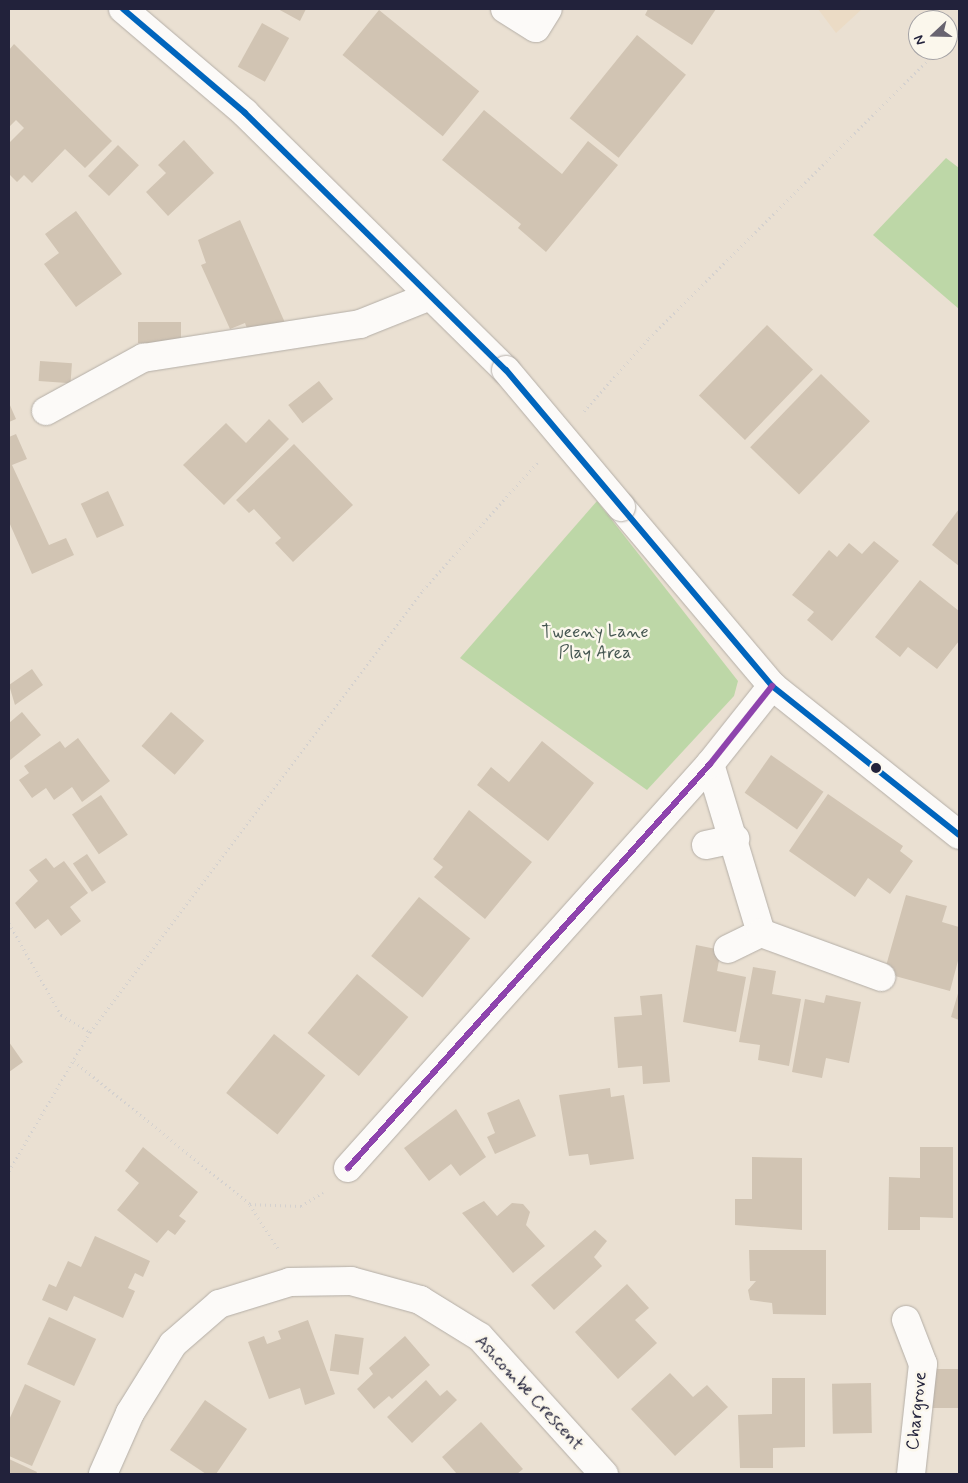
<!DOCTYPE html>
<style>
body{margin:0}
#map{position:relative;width:968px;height:1483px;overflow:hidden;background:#eae0d2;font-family:Mynerve,sans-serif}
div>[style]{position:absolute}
.built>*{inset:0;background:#ebdbc5}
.green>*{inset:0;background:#bdd7a7}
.building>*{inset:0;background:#d1c4b3;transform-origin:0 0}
.path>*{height:3px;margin-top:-1.5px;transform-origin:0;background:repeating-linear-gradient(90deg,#d4d1cf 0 1px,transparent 0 5px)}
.roads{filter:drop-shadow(0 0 1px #b4aea7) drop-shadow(0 0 1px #b4aea7)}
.minor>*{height:28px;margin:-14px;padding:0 14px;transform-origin:14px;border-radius:14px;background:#fcfaf8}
.bridges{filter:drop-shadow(0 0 1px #b4aea7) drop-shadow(0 0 1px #b4aea7)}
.minor-bridge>*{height:28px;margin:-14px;padding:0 14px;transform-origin:14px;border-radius:14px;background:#fcfaf8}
.bus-1>*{height:6px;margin:-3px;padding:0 3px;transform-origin:3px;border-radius:3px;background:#0065bd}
.bus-2>*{height:6px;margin:-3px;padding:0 3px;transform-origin:3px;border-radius:3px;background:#8e44ad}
.dots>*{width:14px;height:14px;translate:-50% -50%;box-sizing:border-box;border:2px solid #fbf7ec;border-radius:50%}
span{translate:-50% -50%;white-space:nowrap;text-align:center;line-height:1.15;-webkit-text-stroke:5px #fbf7ec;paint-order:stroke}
.park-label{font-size:18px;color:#455651}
.street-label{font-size:18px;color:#22223b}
.frame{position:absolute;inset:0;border:10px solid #22223b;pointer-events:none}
.north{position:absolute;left:908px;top:10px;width:50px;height:50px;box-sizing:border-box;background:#fbf7ec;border:1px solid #a4a2a5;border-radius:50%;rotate:249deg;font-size:14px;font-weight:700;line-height:20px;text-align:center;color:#22223b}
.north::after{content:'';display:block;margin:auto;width:18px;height:22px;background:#686470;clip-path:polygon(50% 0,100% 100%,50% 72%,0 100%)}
</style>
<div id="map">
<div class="built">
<div style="clip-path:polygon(818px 9px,862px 9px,836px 33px)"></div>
</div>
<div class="green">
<div style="clip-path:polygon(946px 158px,959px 168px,959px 309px,873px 235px)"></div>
<div style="clip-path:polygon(597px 501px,738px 681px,734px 696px,647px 790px,460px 658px)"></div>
</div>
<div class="building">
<div style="clip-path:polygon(278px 9px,306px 9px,300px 21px)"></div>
<div style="clip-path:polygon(648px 9px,716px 9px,692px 45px,645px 15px)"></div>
<div style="left:379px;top:10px;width:129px;height:58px;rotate:39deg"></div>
<div style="left:262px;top:23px;width:31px;height:50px;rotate:29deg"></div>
<div style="left:637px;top:35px;width:63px;height:107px;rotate:39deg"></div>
<div style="clip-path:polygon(14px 44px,112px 141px,85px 168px,65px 149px,32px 183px,24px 175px,17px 182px,9px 174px,9px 143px,24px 128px,16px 120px,9px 127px,9px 50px)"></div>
<div style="clip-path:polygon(484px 110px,562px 174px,588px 141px,618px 165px,546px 252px,518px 228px,521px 224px,442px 160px)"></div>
<div style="clip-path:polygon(184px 140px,214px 173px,168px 216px,146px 192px,166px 173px,158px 165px)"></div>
<div style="left:118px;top:145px;width:29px;height:43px;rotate:44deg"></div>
<div style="clip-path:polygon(76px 211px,122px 274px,76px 307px,44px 264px,59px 253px,45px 234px)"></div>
<div style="clip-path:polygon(240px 220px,286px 325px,249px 334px,245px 323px,230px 329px,201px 265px,206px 263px,198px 240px)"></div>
<div style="left:181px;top:322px;width:21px;height:43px;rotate:90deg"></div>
<div style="left:767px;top:325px;width:64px;height:98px;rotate:44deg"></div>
<div style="left:40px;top:361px;width:32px;height:20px;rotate:4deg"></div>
<div style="left:821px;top:374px;width:68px;height:102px;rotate:44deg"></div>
<div style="left:319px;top:381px;width:23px;height:39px;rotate:52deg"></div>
<div style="clip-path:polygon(9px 403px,16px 419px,9px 422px)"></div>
<div style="clip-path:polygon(269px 419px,289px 439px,224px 505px,183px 465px,226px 423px,246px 443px)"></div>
<div style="clip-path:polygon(16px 434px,27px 459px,12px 465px,49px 545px,66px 538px,74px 555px,32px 574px,9px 522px,9px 437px)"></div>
<div style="clip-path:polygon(294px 444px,353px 505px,293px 562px,275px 543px,281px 538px,254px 509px,249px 513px,236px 500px)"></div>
<div style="left:108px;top:491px;width:38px;height:30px;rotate:65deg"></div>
<div style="clip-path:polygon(959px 509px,959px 566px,932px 545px)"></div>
<div style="clip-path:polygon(874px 541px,899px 561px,832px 641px,807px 620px,814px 612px,792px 595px,829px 550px,837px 557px,849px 543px,862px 554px)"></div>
<div style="clip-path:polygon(920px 580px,959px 611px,959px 641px,937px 669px,908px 647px,900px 657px,875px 637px)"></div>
<div style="clip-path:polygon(32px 669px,43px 685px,15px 705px,9px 685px)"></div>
<div style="clip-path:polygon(22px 712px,41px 735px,9px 761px,9px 723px)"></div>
<div style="left:171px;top:712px;width:44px;height:45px;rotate:41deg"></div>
<div style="clip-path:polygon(78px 738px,110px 781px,82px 802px,72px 787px,54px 800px,46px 788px,32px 798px,19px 780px,29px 773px,24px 766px,60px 741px,65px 748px)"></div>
<div style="clip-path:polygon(542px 741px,594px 783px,548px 841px,477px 785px,491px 767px,509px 782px)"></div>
<div style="left:771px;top:755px;width:64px;height:46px;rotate:35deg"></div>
<div style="clip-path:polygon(828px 794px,903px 846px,900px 851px,913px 861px,890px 894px,868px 878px,855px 897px,789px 851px)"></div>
<div style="left:101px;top:795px;width:48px;height:35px;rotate:56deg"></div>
<div style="clip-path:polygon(469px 810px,532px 862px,485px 919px,434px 877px,443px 867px,433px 859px)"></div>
<div style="left:87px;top:854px;width:34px;height:17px;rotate:56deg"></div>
<div style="clip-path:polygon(46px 858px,54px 868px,64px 861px,88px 893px,70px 907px,81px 921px,61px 936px,48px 919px,35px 929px,15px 903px,38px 881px,29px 870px)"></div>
<div style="clip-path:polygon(906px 895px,947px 906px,942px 922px,959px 927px,959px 957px,950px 991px,884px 973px)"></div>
<div style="left:419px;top:897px;width:66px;height:76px;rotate:39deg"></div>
<div style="clip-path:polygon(696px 945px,721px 950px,717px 971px,746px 977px,736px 1032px,683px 1022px)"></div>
<div style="clip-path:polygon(753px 967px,776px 971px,772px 994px,801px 999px,789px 1066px,758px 1060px,760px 1045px,739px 1042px)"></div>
<div style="left:357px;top:974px;width:67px;height:77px;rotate:40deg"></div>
<div style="clip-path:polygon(959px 990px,959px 1020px,951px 1017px)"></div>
<div style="clip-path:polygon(662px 994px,670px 1082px,643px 1084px,642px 1066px,618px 1068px,614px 1017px,642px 1015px,640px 996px)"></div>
<div style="clip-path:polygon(826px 995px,861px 1002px,849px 1063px,826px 1058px,822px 1078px,792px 1072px,805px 999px,824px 1003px)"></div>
<div style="left:274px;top:1034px;width:66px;height:76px;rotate:39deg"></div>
<div style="clip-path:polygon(9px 1042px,23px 1062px,9px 1072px)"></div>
<div style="clip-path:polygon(610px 1088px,611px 1097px,624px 1095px,634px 1159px,590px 1165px,588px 1154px,569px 1156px,559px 1095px)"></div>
<div style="clip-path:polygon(519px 1099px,536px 1136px,495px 1154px,487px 1137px,495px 1133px,487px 1113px)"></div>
<div style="clip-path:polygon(456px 1109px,486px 1157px,460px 1176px,451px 1164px,429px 1181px,404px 1148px)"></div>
<div style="clip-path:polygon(143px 1147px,198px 1192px,179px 1216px,186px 1221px,175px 1235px,168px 1230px,157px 1243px,117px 1210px,139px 1183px,125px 1171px)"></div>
<div style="clip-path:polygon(920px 1147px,953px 1147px,953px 1218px,920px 1217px,920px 1230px,888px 1230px,889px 1177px,920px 1178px)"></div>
<div style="clip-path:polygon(752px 1157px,802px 1158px,802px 1230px,735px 1225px,735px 1199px,752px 1199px)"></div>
<div style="clip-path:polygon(484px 1201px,497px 1216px,512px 1203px,523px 1204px,530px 1212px,526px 1225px,545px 1246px,513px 1273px,462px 1213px)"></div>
<div style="clip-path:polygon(595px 1230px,607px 1241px,594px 1257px,602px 1266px,554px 1310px,531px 1285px)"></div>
<div style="clip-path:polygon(95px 1236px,150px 1261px,143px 1277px,135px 1273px,128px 1288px,135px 1291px,123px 1318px,74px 1296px,67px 1311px,42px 1300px,49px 1284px,56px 1287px,68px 1261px,81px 1267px)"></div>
<div style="clip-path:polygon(749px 1250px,826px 1250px,826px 1315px,773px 1314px,772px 1303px,750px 1300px,748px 1290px,756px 1281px,750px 1281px)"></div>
<div style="clip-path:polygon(627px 1284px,649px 1308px,635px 1320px,657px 1343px,618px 1379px,575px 1332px)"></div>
<div style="left:49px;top:1317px;width:52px;height:52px;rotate:25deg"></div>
<div style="clip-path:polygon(308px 1320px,335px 1394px,305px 1405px,300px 1388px,269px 1399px,248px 1342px,264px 1336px,267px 1344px,281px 1339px,278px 1331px)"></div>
<div style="left:335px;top:1334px;width:29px;height:37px;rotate:8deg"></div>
<div style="clip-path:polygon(405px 1336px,430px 1365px,392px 1399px,389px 1396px,374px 1409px,357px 1389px,373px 1374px,369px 1368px)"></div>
<div style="left:959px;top:1369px;width:39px;height:27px;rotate:90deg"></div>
<div style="clip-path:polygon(670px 1373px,693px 1397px,707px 1385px,728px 1407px,675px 1456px,631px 1409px)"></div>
<div style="clip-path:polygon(772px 1378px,805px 1378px,805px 1447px,773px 1448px,773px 1468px,740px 1468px,738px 1415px,772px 1414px)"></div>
<div style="clip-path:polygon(426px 1380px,440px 1396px,447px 1390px,457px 1400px,412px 1443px,387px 1417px)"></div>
<div style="left:871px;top:1383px;width:50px;height:39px;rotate:89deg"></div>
<div style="clip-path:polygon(25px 1384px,61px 1401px,32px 1466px,9px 1456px,9px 1420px)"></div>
<div style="clip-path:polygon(205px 1400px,247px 1429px,216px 1474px,206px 1474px,170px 1450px)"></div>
<div style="clip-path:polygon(481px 1422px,523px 1469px,517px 1474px,457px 1474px,442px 1457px)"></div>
<div style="clip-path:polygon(9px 1459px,37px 1472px,36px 1474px,9px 1474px)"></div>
</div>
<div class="path">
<div style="left:948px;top:41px;width:15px;rotate:-42deg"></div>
<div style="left:584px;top:411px;width:98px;rotate:-48.3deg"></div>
<div style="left:649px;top:338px;width:408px;rotate:-44.9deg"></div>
<div style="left:9px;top:923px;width:106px;rotate:60.5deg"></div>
<div style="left:61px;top:1015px;width:34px;rotate:30deg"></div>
<div style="left:74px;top:1061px;width:227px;rotate:39.1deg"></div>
<div style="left:250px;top:1204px;width:51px;rotate:2.2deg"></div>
<div style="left:301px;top:1206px;width:26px;rotate:-32deg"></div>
<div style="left:9px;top:1171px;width:161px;rotate:-59.8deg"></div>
<div style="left:90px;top:1032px;width:553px;rotate:-53.01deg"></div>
<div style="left:423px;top:590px;width:172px;rotate:-48.1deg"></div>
<div style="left:250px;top:1205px;width:54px;rotate:57.2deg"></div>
</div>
<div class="roads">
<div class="minor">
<div style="left:123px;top:9px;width:160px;rotate:40.4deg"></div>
<div style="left:245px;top:113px;width:366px;rotate:44.6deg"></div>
<div style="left:505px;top:9px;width:36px;rotate:32deg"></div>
<div style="left:536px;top:28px;width:22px;rotate:-58deg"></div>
<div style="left:46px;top:411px;width:111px;rotate:-28.7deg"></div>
<div style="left:143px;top:358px;width:220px;rotate:-8.9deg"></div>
<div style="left:360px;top:324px;width:75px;rotate:-21.8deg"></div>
<div style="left:621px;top:507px;width:234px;rotate:49.8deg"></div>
<div style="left:772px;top:686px;width:239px;rotate:38.5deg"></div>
<div style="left:710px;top:764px;width:177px;rotate:73.2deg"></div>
<div style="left:706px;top:845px;width:30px;rotate:-12deg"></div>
<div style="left:728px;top:949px;width:37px;rotate:-26deg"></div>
<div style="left:761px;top:933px;width:128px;rotate:20.1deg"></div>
<div style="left:348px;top:1168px;width:542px;rotate:-48.14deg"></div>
<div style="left:710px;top:764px;width:100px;rotate:-51.5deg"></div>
<div style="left:906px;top:1320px;width:47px;rotate:68.9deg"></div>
<div style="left:923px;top:1364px;width:111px;rotate:96.2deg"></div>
<div style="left:103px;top:1474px;width:67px;rotate:-66.1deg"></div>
<div style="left:130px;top:1413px;width:81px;rotate:-58.1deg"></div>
<div style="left:173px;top:1344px;width:61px;rotate:-41deg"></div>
<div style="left:219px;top:1304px;width:74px;rotate:-17.2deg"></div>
<div style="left:290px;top:1282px;width:61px;rotate:-0.9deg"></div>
<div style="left:351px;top:1281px;width:72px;rotate:15.4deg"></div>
<div style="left:420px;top:1300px;width:70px;rotate:31.7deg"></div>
<div style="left:480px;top:1337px;width:185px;rotate:47.9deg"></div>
</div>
</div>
<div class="bridges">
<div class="minor-bridge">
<div style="left:506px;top:370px;width:179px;rotate:50deg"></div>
</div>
</div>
<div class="bus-1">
<div style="left:123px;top:9px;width:160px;rotate:40.4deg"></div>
<div style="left:245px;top:113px;width:366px;rotate:44.6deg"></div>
<div style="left:506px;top:370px;width:413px;rotate:49.9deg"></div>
<div style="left:772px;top:686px;width:239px;rotate:38.5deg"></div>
</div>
<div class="bus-2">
<div style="left:348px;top:1168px;width:542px;rotate:-48.14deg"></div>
<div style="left:710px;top:764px;width:100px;rotate:-51.5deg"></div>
</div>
<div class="dots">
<div style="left:876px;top:768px;background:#22223b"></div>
</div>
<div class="park-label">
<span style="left:595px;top:643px">Tweeny Lane<br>Play Area</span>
</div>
<div class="street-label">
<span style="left:529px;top:1393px;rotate:47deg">Ashcombe Crescent</span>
<span style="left:917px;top:1411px;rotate:-84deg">Chargrove</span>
</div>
<div class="frame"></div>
<div class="north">N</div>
</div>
